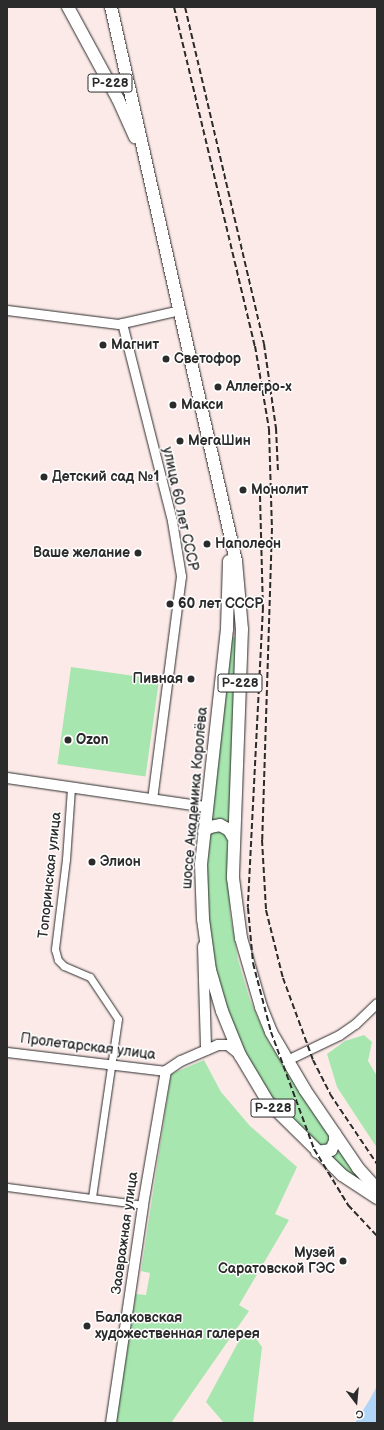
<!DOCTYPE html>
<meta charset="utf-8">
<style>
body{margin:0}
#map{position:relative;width:384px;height:1430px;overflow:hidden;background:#fceae8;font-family:"Balsamiq Sans",sans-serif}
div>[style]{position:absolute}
.green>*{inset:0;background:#a7e6ae;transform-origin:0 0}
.water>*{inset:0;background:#b1d4f9}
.roads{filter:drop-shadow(0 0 1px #2b2b2b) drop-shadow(0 0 1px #2b2b2b)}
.minor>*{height:7px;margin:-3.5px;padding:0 3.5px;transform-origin:3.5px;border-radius:3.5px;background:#fff}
.tertiary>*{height:9px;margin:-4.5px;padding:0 4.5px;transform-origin:4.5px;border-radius:4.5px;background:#fff}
.secondary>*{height:10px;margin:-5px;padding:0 5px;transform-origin:5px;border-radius:5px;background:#fff}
.trunk>*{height:12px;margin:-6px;padding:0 6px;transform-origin:6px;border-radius:6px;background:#fff}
.rail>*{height:2px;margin-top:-1px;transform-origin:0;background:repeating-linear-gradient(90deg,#2b2b2b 0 6px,transparent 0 9px)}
.dots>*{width:11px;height:11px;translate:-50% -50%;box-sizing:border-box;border:2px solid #fff;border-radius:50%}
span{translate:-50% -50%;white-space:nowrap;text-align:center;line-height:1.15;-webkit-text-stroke:3px #fff;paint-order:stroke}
.shield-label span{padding:1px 3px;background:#fff;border:1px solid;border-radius:3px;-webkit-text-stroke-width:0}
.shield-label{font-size:13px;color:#2b2b2b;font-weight:700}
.poi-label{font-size:14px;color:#2b2b2b;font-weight:700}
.left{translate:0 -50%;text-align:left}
.right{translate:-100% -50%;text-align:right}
.street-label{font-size:14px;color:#2b2b2b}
.frame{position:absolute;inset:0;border:8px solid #2b2b2b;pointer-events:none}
.north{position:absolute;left:336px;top:1382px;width:40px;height:40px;-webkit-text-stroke:3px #fff;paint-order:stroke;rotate:164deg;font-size:11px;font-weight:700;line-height:16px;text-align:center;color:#2b2b2b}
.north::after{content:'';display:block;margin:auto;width:14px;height:18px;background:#2b2b2b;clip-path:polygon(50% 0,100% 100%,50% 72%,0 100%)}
</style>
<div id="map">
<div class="green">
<div style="clip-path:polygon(231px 637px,238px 638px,232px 828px,210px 818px)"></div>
<div style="left:71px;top:667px;width:89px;height:98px;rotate:8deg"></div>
<div style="clip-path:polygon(220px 829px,227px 836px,230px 913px,238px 960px,250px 1000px,268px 1041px,332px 1140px,322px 1148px,269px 1096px,233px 1033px,213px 967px,206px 884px,210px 834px,212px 830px)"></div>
<div style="clip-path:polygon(364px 1035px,372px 1042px,368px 1061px,377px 1076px,377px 1148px,337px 1087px,327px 1054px,345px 1041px)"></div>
<div style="clip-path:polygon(204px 1060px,221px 1092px,250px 1126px,297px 1167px,275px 1214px,289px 1220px,239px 1305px,249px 1311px,171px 1423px,116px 1423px,136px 1294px,146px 1295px,150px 1273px,141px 1271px,171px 1074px)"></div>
<div style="clip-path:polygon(339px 1148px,377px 1192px,327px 1159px)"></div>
<div style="clip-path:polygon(252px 1333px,262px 1347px,253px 1423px,224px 1423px,206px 1402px,240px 1339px)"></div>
</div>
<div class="water">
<div style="clip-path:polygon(377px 1386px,377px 1423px,355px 1423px,370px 1399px)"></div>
</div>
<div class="roads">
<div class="minor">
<div style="left:71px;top:788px;width:71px;rotate:94deg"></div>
<div style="left:66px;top:859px;width:91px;rotate:97deg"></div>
<div style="left:55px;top:949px;width:11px;rotate:75deg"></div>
<div style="left:58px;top:960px;width:8px;rotate:45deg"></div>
<div style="left:64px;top:966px;width:28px;rotate:23deg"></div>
<div style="left:90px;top:977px;width:50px;rotate:56.3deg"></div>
<div style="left:118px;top:1019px;width:181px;rotate:98.3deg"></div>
<div style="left:7px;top:1187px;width:137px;rotate:7.5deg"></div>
</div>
<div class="tertiary">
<div style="left:7px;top:310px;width:112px;rotate:7.2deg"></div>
<div style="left:118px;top:324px;width:64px;rotate:-12.7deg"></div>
<div style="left:122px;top:323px;width:204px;rotate:75.8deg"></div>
<div style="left:172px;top:521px;width:56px;rotate:80.7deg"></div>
<div style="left:181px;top:576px;width:225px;rotate:97.4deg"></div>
<div style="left:7px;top:1052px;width:160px;rotate:6.8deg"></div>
<div style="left:287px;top:1060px;width:58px;rotate:-25.7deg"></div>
<div style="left:339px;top:1035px;width:19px;rotate:-35deg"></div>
<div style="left:355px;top:1024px;width:30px;rotate:-44deg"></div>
</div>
<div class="secondary">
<div style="left:7px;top:778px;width:202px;rotate:8.3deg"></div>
<div style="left:203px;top:946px;width:104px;rotate:88.3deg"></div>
<div style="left:111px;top:1423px;width:220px;rotate:-81.6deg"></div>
<div style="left:143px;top:1205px;width:136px;rotate:-80.3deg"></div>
<div style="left:166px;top:1071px;width:18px;rotate:-34deg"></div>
<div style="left:181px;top:1061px;width:40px;rotate:-23.4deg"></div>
<div style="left:218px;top:1045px;width:10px"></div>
<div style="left:228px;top:1045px;width:14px;rotate:39deg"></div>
</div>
<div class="trunk">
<div style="left:68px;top:7px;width:105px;rotate:61.5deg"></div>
<div style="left:118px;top:99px;width:42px;rotate:65.9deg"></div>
<div style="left:111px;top:7px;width:568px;rotate:77.29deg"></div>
<div style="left:236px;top:561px;width:68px;rotate:85deg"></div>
<div style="left:242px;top:629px;width:249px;rotate:92.1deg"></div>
<div style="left:233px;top:878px;width:61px;rotate:82.4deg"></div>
<div style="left:241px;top:938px;width:72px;rotate:73.8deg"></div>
<div style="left:261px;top:1007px;width:27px;rotate:68deg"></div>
<div style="left:271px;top:1032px;width:67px;rotate:59.6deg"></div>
<div style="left:305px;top:1090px;width:94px;rotate:55.8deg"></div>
<div style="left:358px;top:1168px;width:28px;rotate:48deg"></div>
<div style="left:229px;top:561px;width:68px;rotate:91.7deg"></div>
<div style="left:227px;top:629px;width:236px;rotate:96.3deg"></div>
<div style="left:201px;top:864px;width:55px;rotate:87.9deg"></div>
<div style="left:203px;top:919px;width:51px;rotate:82.2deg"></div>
<div style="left:210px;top:970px;width:43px;rotate:73.7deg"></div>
<div style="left:222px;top:1011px;width:48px;rotate:67.8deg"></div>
<div style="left:240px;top:1055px;width:55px;rotate:59.2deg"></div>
<div style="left:268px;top:1102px;width:104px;rotate:44.6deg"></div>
<div style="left:342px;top:1175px;width:42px;rotate:33.3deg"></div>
<div style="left:204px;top:831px;width:7px;rotate:-34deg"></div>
<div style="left:210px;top:827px;width:10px;rotate:-11deg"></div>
<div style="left:220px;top:825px;width:10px;rotate:29deg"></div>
<div style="left:229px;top:830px;width:8px;rotate:60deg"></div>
<div style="left:317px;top:1152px;width:14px;rotate:-8deg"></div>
<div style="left:331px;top:1150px;width:10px;rotate:-66deg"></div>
<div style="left:335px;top:1141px;width:7px;rotate:-90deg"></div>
</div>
</div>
<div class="rail">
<div style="left:174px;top:7px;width:349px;rotate:76.6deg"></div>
<div style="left:255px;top:346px;width:84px;rotate:80.4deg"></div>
<div style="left:269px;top:429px;width:99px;rotate:88.3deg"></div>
<div style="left:272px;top:528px;width:312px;rotate:91.8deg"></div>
<div style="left:262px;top:840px;width:70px;rotate:86.7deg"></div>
<div style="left:266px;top:910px;width:70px;rotate:76deg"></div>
<div style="left:283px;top:978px;width:87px;rotate:69.9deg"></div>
<div style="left:313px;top:1060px;width:38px;rotate:63deg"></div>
<div style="left:330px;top:1094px;width:84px;rotate:56.1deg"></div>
<div style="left:185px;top:7px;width:346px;rotate:76.8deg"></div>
<div style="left:264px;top:344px;width:85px;rotate:81.9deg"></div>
<div style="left:276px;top:428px;width:44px;rotate:87.4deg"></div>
<div style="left:260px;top:496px;width:111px;rotate:88.5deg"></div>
<div style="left:263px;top:607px;width:301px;rotate:92.9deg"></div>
<div style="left:248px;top:908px;width:55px;rotate:84.8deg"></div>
<div style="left:253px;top:963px;width:71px;rotate:75.4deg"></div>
<div style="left:271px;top:1032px;width:125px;rotate:69.8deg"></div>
<div style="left:314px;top:1149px;width:66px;rotate:58.7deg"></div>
<div style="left:348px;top:1205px;width:42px;rotate:46.9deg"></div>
</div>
<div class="dots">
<div style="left:103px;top:345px;background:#2b2b2b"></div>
<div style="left:166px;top:359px;background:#2b2b2b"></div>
<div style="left:218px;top:387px;background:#2b2b2b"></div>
<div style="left:173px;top:405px;background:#2b2b2b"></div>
<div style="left:180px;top:441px;background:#2b2b2b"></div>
<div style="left:44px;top:477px;background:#2b2b2b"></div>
<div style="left:243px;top:490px;background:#2b2b2b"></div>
<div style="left:207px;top:544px;background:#2b2b2b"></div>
<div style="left:138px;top:553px;background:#2b2b2b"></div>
<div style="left:170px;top:604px;background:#2b2b2b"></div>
<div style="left:191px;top:679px;background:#2b2b2b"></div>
<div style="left:68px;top:740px;background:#2b2b2b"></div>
<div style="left:92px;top:862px;background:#2b2b2b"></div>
<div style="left:343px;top:1261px;background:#2b2b2b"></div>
<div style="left:87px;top:1326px;background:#2b2b2b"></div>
</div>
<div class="shield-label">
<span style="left:110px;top:83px">Р-228</span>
<span style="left:240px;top:683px">Р-228</span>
<span style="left:273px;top:1108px">Р-228</span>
</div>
<div class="poi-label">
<span class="left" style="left:111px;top:345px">Магнит</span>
<span class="left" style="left:174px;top:359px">Светофор</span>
<span class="left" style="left:226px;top:387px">Аллегро-х</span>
<span class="left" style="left:181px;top:405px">Макси</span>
<span class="left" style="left:188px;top:441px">МегаШин</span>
<span class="left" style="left:52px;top:477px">Детский сад №1</span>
<span class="left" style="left:251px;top:490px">Монолит</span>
<span class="left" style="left:215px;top:544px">Наполеон</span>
<span class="right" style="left:130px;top:553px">Ваше желание</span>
<span class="left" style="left:178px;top:604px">60 лет СССР</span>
<span class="right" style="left:183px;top:679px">Пивная</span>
<span class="left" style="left:76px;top:740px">Ozon</span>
<span class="left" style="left:100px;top:862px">Элион</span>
<span class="right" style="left:335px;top:1261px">Музей<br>Саратовской ГЭС</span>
<span class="left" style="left:95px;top:1326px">Балаковская<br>художественная галерея</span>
</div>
<div class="street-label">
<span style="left:180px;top:509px;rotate:78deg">улица 60 лет СССР</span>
<span style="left:195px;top:798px;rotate:-85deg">шоссе Академика Королёва</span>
<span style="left:50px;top:875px;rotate:-84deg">Топоринская улица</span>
<span style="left:88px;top:1047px;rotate:7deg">Пролетарская улица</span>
<span style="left:125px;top:1233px;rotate:-82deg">Заовражная улица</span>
</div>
<div class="frame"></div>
<div class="north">С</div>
</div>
